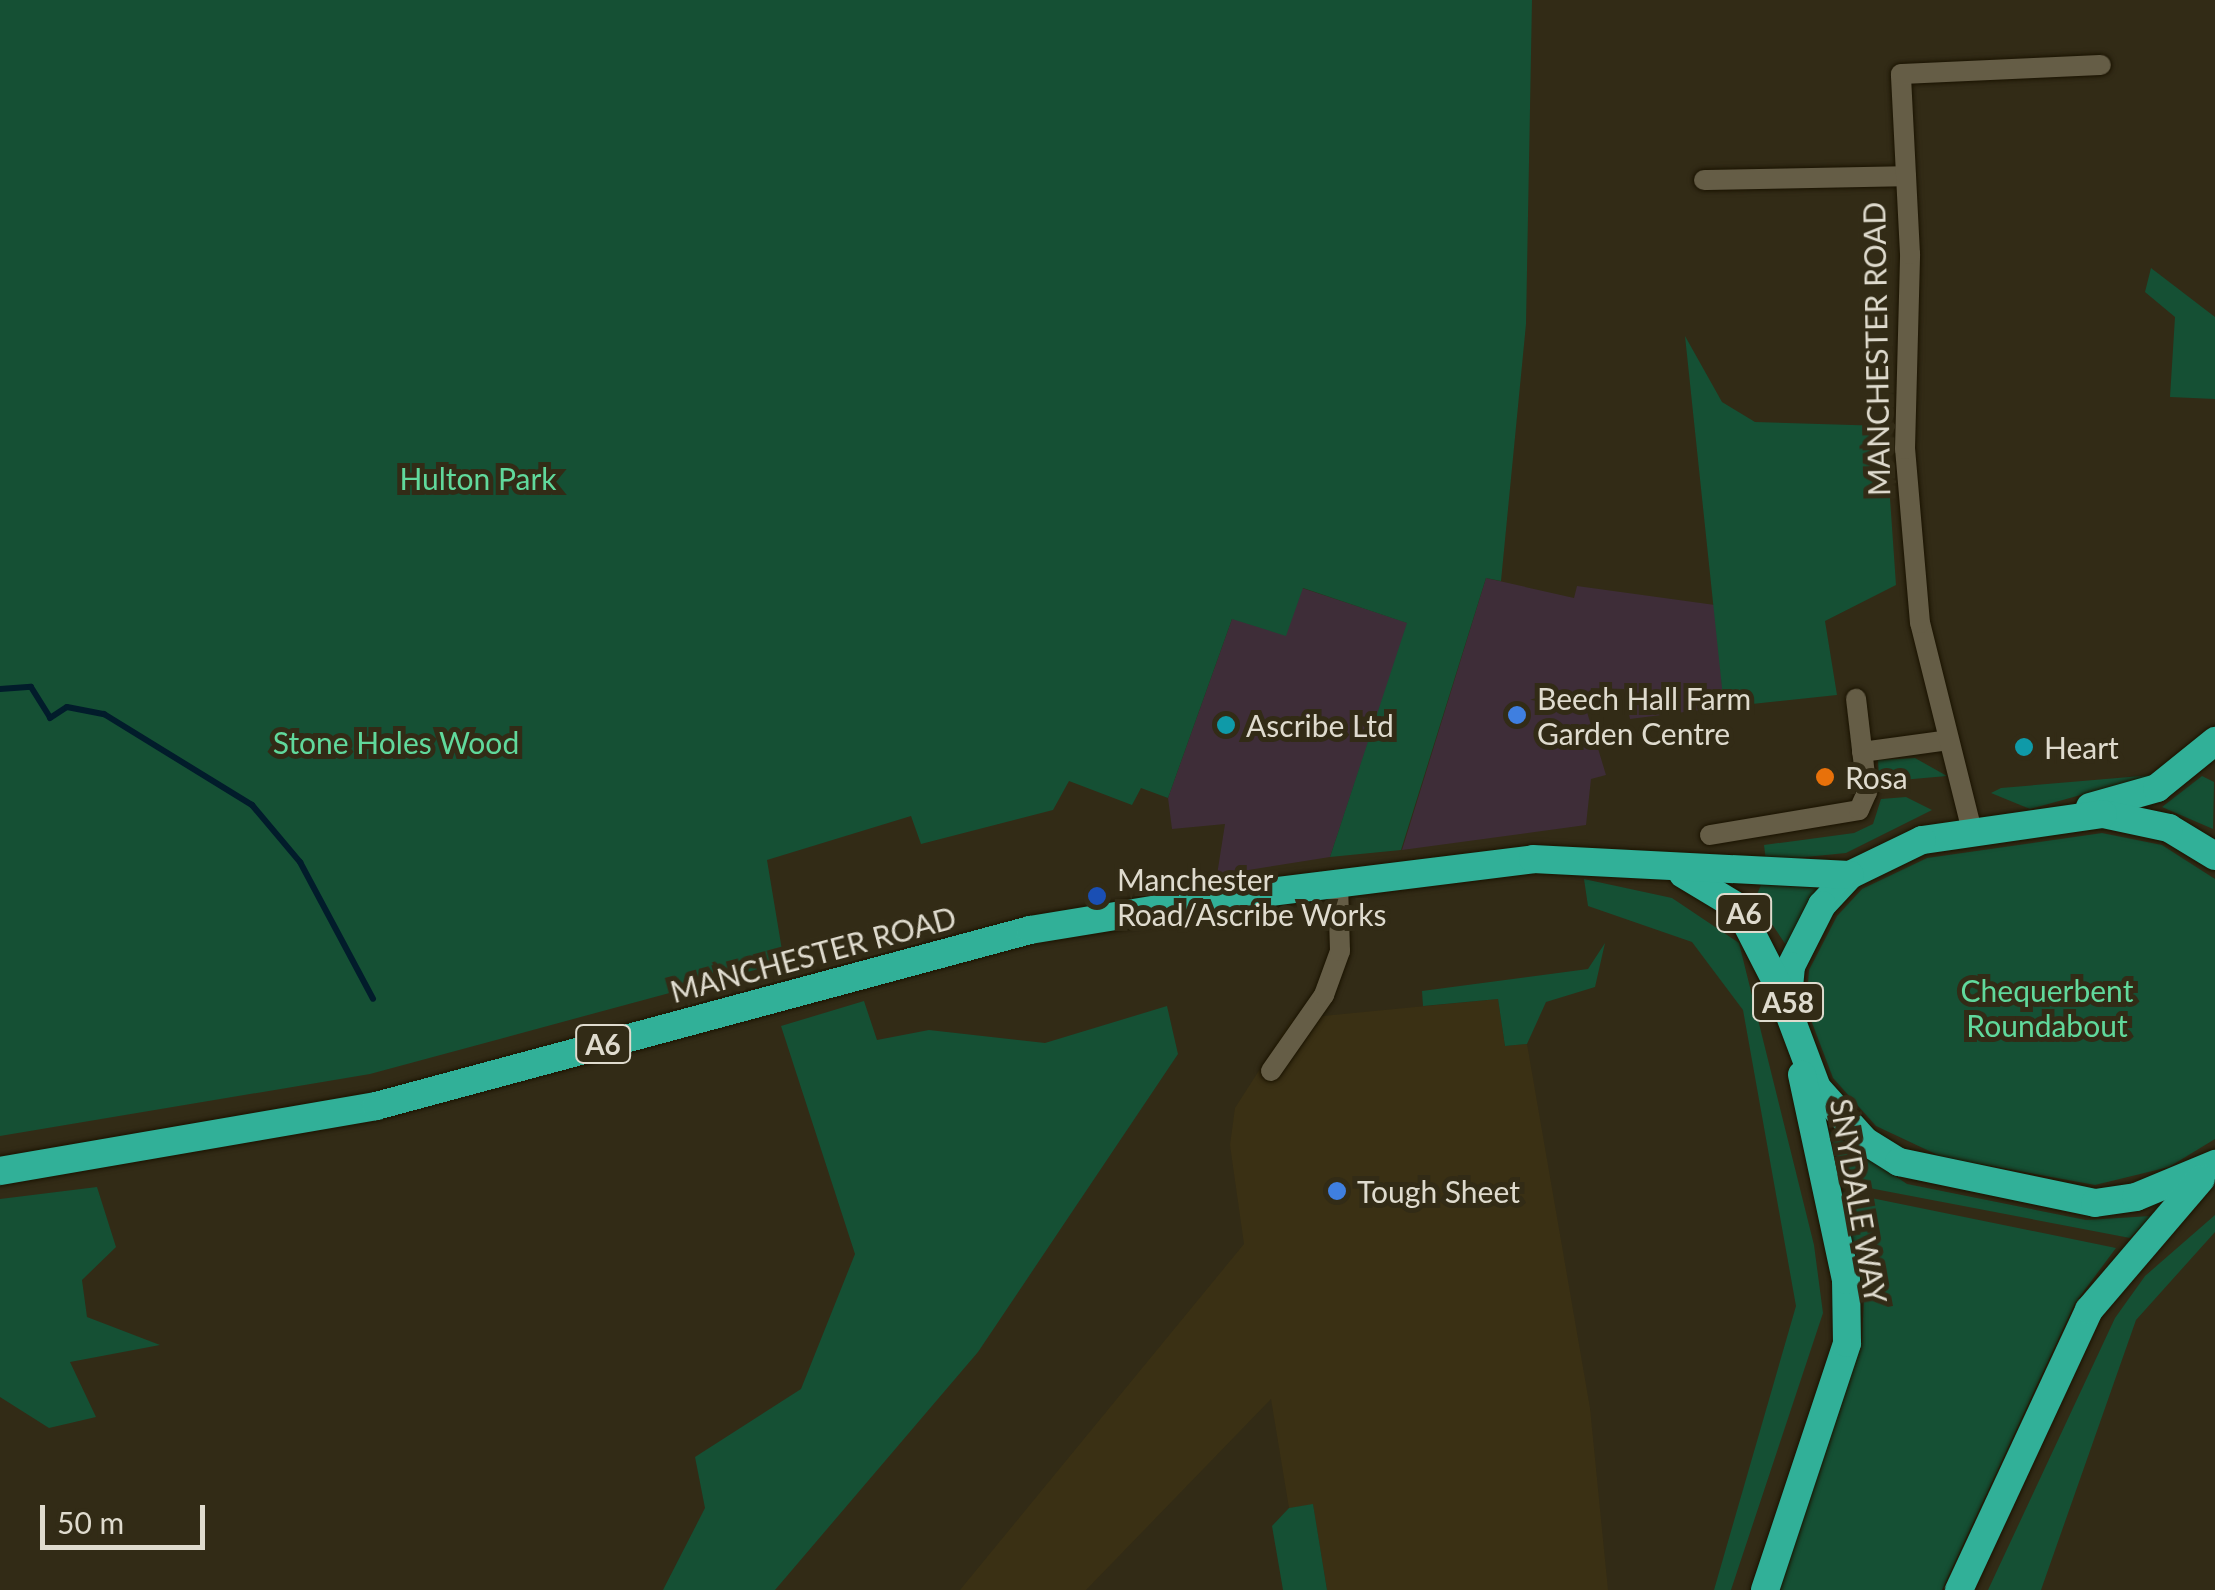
<!DOCTYPE html>
<style>
body{margin:0}
#map{position:relative;width:2215px;height:1590px;overflow:hidden;background:#322b16;font-family:Lato,sans-serif}
div>[style]{position:absolute}
.commercial>*{inset:0;background:#3e2d38}
.built>*{inset:0;background:#3a3014}
.green>*{inset:0;background:#155034}
.stream>*{height:6px;margin:-3px;padding:0 3px;transform-origin:3px;border-radius:3px;background:#021c2b}
.roads{filter:drop-shadow(0 0 2px #1a1301) drop-shadow(0 0 2px #1a1301)}
.minor>*{height:20px;margin:-10px;padding:0 10px;transform-origin:10px;border-radius:10px;background:#655d46}
.trunk>*{height:28px;margin:-14px;padding:0 14px;transform-origin:14px;border-radius:14px;background:#31b098}
.dots>*{width:28px;height:28px;translate:-50% -50%;box-sizing:border-box;border:5px solid #322b16;border-radius:50%}
span{translate:-50% -50%;white-space:nowrap;text-align:center;line-height:1.15;-webkit-text-stroke:10px #322b16;paint-order:stroke}
.shield-label span{padding:2px 8px;background:#322b16;border:2px solid;border-radius:8px;-webkit-text-stroke-width:0}
.shield-label{font-size:28px;color:#dfdbce;font-weight:700}
.street-label{font-size:30px;color:#dfdbce}
.park-label{font-size:30px;color:#60d99c}
.poi-label{font-size:30px;color:#dfdbce}
.left{translate:0 -50%;text-align:left}
.scale{position:absolute;left:40px;top:1505px;width:165px;height:45px;box-sizing:border-box;border:5px solid #dfdbce;border-top:0;padding-left:12px;font-size:30px;line-height:35px;white-space:nowrap;color:#dfdbce;-webkit-text-stroke:8px #322b16;paint-order:stroke}
</style>
<div id="map">
<div class="commercial">
<div style="clip-path:polygon(1486px 578px,1574px 598px,1577px 586px,1715px 605px,1724px 707px,1630px 719px,1624px 689px,1591px 688px,1587px 712px,1606px 775px,1591px 779px,1586px 825px,1402px 850px)"></div>
<div style="clip-path:polygon(1302px 588px,1408px 623px,1330px 857px,1217px 875px,1225px 824px,1172px 829px,1168px 798px,1232px 619px)"></div>
</div>
<div class="built">
<div style="clip-path:polygon(1498px 999px,1505px 1046px,1527px 1044px,1590px 1408px,1608px 1590px,1327px 1590px,1313px 1505px,1289px 1508px,1271px 1399px,1086px 1590px,960px 1590px,1244px 1244px,1230px 1145px,1235px 1108px,1292px 1019px)"></div>
</div>
<div class="green">
<div style="clip-path:polygon(0 0,1532px 0,1526px 324px,1501px 581px,1486px 578px,1401px 850px,1330px 857px,1407px 623px,1303px 588px,1286px 636px,1232px 619px,1168px 798px,1141px 788px,1132px 805px,1069px 781px,1053px 810px,921px 844px,911px 816px,767px 860px,784px 962px,370px 1074px,0 1136px)"></div>
<div style="clip-path:polygon(2151px 268px,2215px 317px,2215px 399px,2170px 397px,2175px 317px,2145px 292px)"></div>
<div style="clip-path:polygon(1685px 336px,1722px 402px,1755px 422px,1885px 426px,1896px 585px,1825px 621px,1837px 695px,1724px 707px)"></div>
<div style="clip-path:polygon(1915px 758px,1947px 776px,1879px 782px,1878px 760px)"></div>
<div style="clip-path:polygon(2153px 775px,2030px 809px,1991px 793px,2001px 788px)"></div>
<div style="clip-path:polygon(2202px 776px,2214px 782px,2213px 829px,2162px 807px)"></div>
<div style="clip-path:polygon(1906px 797px,1932px 810px,1846px 853px,1766px 861px,1764px 845px,1854px 833px,1873px 824px,1881px 799px)"></div>
<div style="clip-path:polygon(2102px 833px,2162px 845px,2215px 879px,2215px 1139px,2169px 1167px,2095px 1185px,1942px 1157px,1876px 1126px,1833px 1078px,1806px 1007px,1809px 970px,1837px 916px,1862px 889px,1927px 858px)"></div>
<div style="clip-path:polygon(1584px 879px,1672px 898px,1739px 943px,1814px 1245px,1823px 1313px,1731px 1590px,1714px 1590px,1796px 1306px,1743px 1010px,1692px 942px,1588px 906px)"></div>
<div style="clip-path:polygon(1761px 885px,1819px 888px,1786px 945px,1755px 899px)"></div>
<div style="clip-path:polygon(1605px 943px,1595px 987px,1546px 1002px,1527px 1044px,1505px 1046px,1498px 999px,1423px 1006px,1422px 991px,1588px 969px)"></div>
<div style="clip-path:polygon(864px 1001px,877px 1040px,929px 1030px,1045px 1043px,1167px 1006px,1178px 1054px,978px 1352px,775px 1590px,663px 1590px,705px 1508px,695px 1457px,801px 1389px,855px 1254px,781px 1026px)"></div>
<div style="clip-path:polygon(1830px 1132px,1907px 1184px,2086px 1220px,2151px 1216px,2130px 1238px,1843px 1183px)"></div>
<div style="clip-path:polygon(97px 1187px,116px 1247px,82px 1280px,87px 1317px,160px 1345px,70px 1362px,96px 1417px,49px 1428px,0 1397px,0 1199px)"></div>
<div style="clip-path:polygon(1842px 1192px,2116px 1248px,2075px 1303px,1942px 1590px,1778px 1590px,1862px 1341px,1864px 1297px)"></div>
<div style="clip-path:polygon(2215px 1215px,2215px 1232px,2136px 1320px,2041px 1590px,1988px 1590px,2115px 1318px,2145px 1276px)"></div>
<div style="clip-path:polygon(1313px 1504px,1327px 1590px,1283px 1590px,1272px 1526px,1289px 1508px)"></div>
</div>
<div class="stream">
<div style="left:0;top:689px;width:31px;rotate:-4deg"></div>
<div style="left:31px;top:687px;width:36px;rotate:58deg"></div>
<div style="left:50px;top:718px;width:20px;rotate:-33deg"></div>
<div style="left:67px;top:707px;width:38px;rotate:11deg"></div>
<div style="left:104px;top:714px;width:174px;rotate:31.6deg"></div>
<div style="left:252px;top:805px;width:75px;rotate:49.9deg"></div>
<div style="left:300px;top:862px;width:155px;rotate:61.9deg"></div>
</div>
<div class="roads">
<div class="minor">
<div style="left:1704px;top:180px;width:202px;rotate:-1.1deg"></div>
<div style="left:1862px;top:752px;width:87px;rotate:-7.9deg"></div>
<div style="left:1972px;top:831px;width:214px;rotate:-104deg"></div>
<div style="left:1920px;top:623px;width:175px;rotate:-94.9deg"></div>
<div style="left:1905px;top:449px;width:195px;rotate:-88.5deg"></div>
<div style="left:1910px;top:254px;width:180px;rotate:-92.9deg"></div>
<div style="left:1901px;top:74px;width:200px;rotate:-2.6deg"></div>
<div style="left:1710px;top:835px;width:151px;rotate:-9.5deg"></div>
<div style="left:1859px;top:810px;width:20px;rotate:-66deg"></div>
<div style="left:1867px;top:792px;width:94px;rotate:-96.7deg"></div>
<div style="left:1271px;top:1071px;width:93px;rotate:-55.1deg"></div>
<div style="left:1324px;top:995px;width:47px;rotate:-70deg"></div>
<div style="left:1340px;top:951px;width:67px;rotate:-91.7deg"></div>
</div>
<div class="trunk">
<div style="left:2090px;top:807px;width:70px;rotate:-15.8deg"></div>
<div style="left:2157px;top:788px;width:75px;rotate:-39deg"></div>
<div style="left:2215px;top:856px;width:54px;rotate:-148.7deg"></div>
<div style="left:2169px;top:828px;width:67px;rotate:-168deg"></div>
<div style="left:2103px;top:814px;width:183px;rotate:171.8deg"></div>
<div style="left:1922px;top:840px;width:80px;rotate:154.1deg"></div>
<div style="left:1850px;top:875px;width:41px;rotate:133deg"></div>
<div style="left:1822px;top:905px;width:68px;rotate:116.9deg"></div>
<div style="left:1791px;top:966px;width:42px;rotate:95.4deg"></div>
<div style="left:1787px;top:1008px;width:85px;rotate:69.4deg"></div>
<div style="left:1817px;top:1088px;width:72px;rotate:47.8deg"></div>
<div style="left:1865px;top:1141px;width:40px;rotate:32deg"></div>
<div style="left:1899px;top:1162px;width:200px;rotate:11.8deg"></div>
<div style="left:2095px;top:1203px;width:41px;rotate:-8.3deg"></div>
<div style="left:2136px;top:1197px;width:86px;rotate:-22.7deg"></div>
<div style="left:1683px;top:874px;width:64px;rotate:31deg"></div>
<div style="left:1738px;top:907px;width:101px;rotate:62.9deg"></div>
<div style="left:0;top:1171px;width:382px;rotate:-9.8deg"></div>
<div style="left:376px;top:1106px;width:677px;rotate:-15.06deg"></div>
<div style="left:1030px;top:930px;width:211px;rotate:-9.3deg"></div>
<div style="left:1238px;top:896px;width:297px;rotate:-7.1deg"></div>
<div style="left:1533px;top:859px;width:317px;rotate:2.9deg"></div>
<div style="left:1765px;top:1590px;width:260px;rotate:-71.6deg"></div>
<div style="left:1847px;top:1343px;width:63px;rotate:-90.9deg"></div>
<div style="left:1846px;top:1280px;width:210px;rotate:-102.1deg"></div>
<div style="left:1959px;top:1590px;width:309px;rotate:-65.1deg"></div>
<div style="left:2089px;top:1310px;width:172px;rotate:-49.5deg"></div>
</div>
</div>
<div class="dots">
<div style="left:1517px;top:715px;background:#3f7fe0"></div>
<div style="left:1226px;top:725px;background:#0f9aa8"></div>
<div style="left:2024px;top:747px;background:#0f9aa8"></div>
<div style="left:1825px;top:777px;background:#e8710a"></div>
<div style="left:1097px;top:896px;background:#1a4fb4"></div>
<div style="left:1337px;top:1191px;background:#3f7fe0"></div>
</div>
<div class="shield-label">
<span style="left:1744px;top:913px">A6</span>
<span style="left:1788px;top:1002px">A58</span>
<span style="left:603px;top:1044px">A6</span>
</div>
<div class="street-label">
<span style="left:1876px;top:349px;rotate:-91deg">MANCHESTER ROAD</span>
<span style="left:813px;top:954px;rotate:-15deg">MANCHESTER ROAD</span>
<span style="left:1859px;top:1201px;rotate:80deg">SNYDALE WAY</span>
</div>
<div class="park-label">
<span style="left:478px;top:478px">Hulton Park</span>
<span style="left:396px;top:742px">Stone Holes Wood</span>
<span style="left:2047px;top:1007px">Chequerbent<br>Roundabout</span>
</div>
<div class="poi-label">
<span class="left" style="left:1537px;top:715px">Beech Hall Farm<br>Garden Centre</span>
<span class="left" style="left:1246px;top:725px">Ascribe Ltd</span>
<span class="left" style="left:2044px;top:747px">Heart</span>
<span class="left" style="left:1845px;top:777px">Rosa</span>
<span class="left" style="left:1117px;top:896px">Manchester<br>Road/Ascribe Works</span>
<span class="left" style="left:1357px;top:1191px">Tough Sheet</span>
</div>
<div class="scale">50 m</div>
</div>
